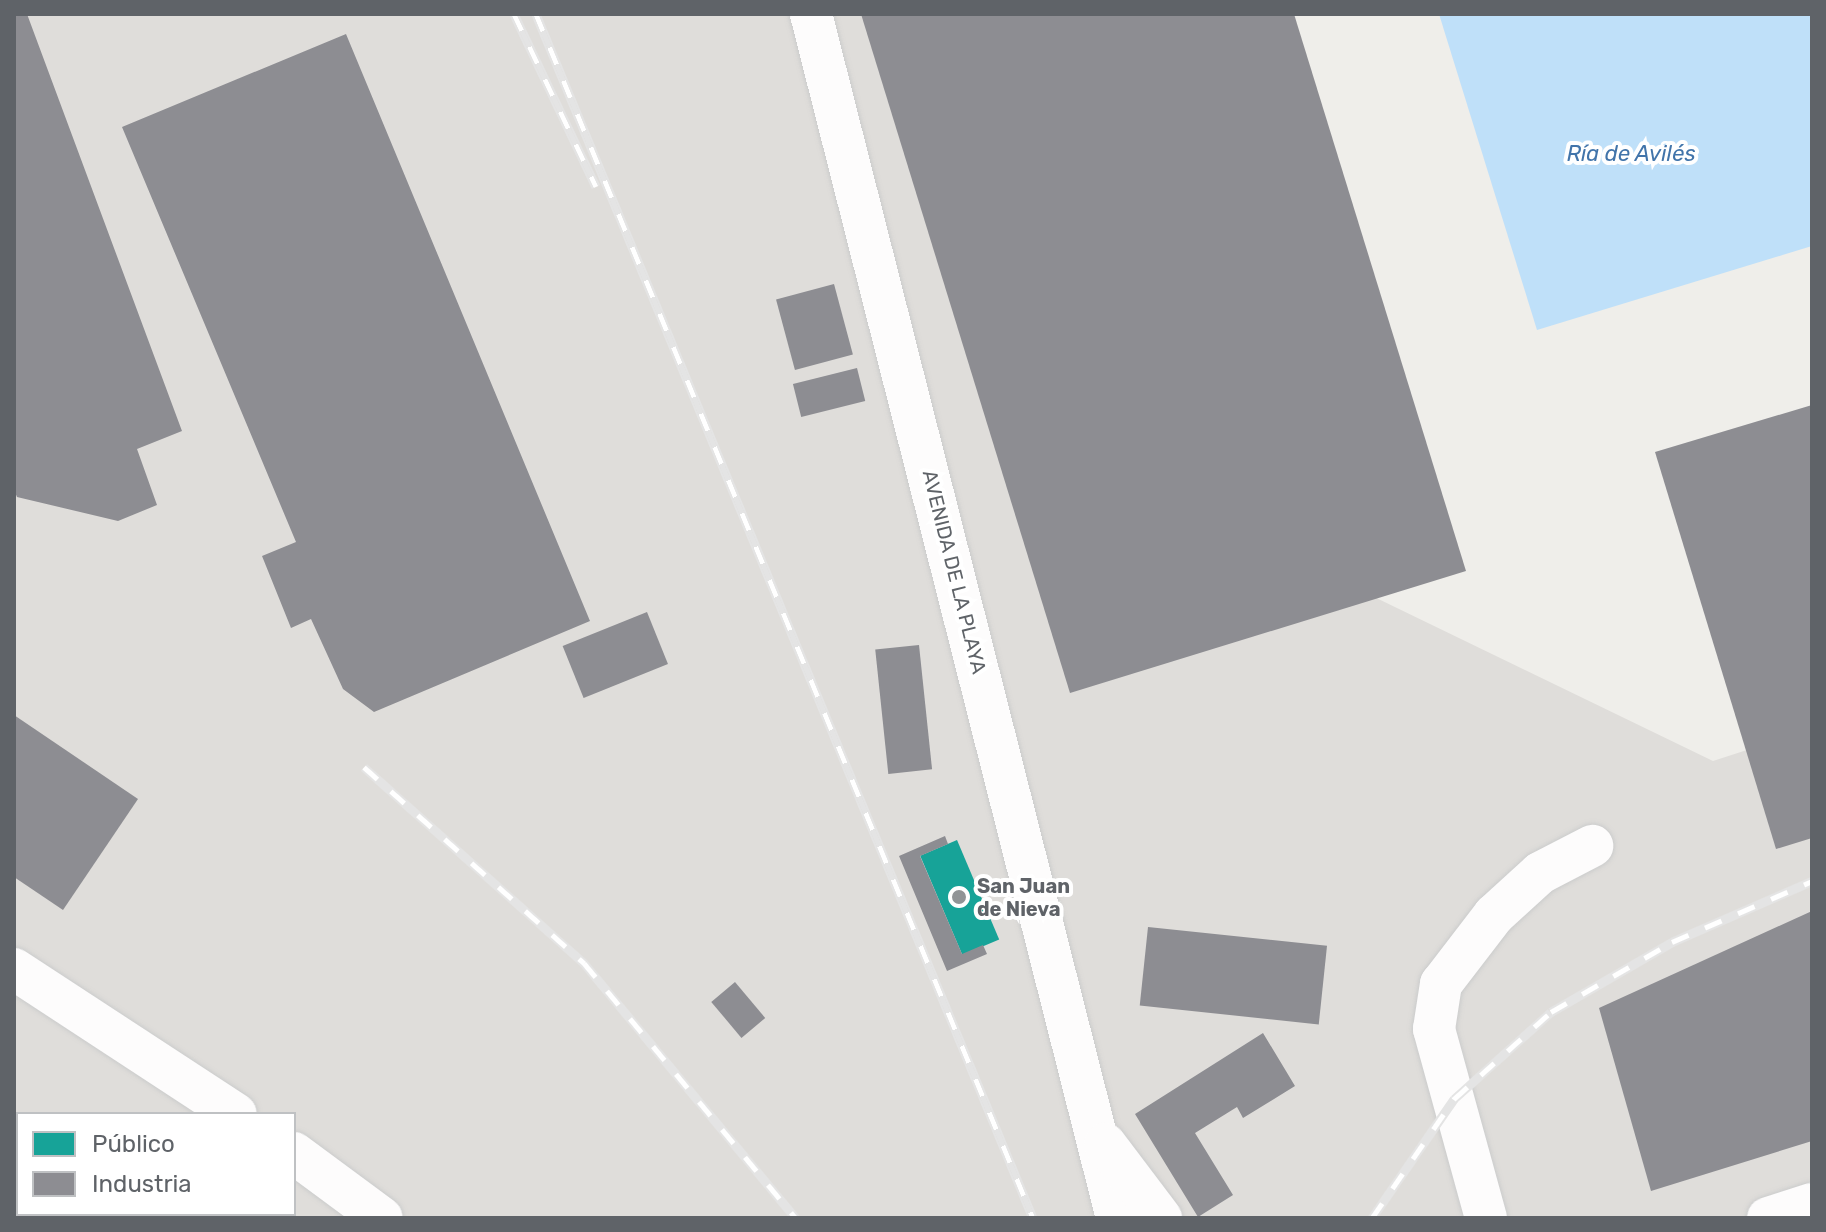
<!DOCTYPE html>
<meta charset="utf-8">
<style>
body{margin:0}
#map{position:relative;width:1826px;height:1232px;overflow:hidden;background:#efeeea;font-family:Rubik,sans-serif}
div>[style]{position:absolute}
.industrial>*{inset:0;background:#dfddda}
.water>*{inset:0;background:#bfe0f9}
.public>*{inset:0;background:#17a398;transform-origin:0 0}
.industry>*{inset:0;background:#8d8d92;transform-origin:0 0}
.roads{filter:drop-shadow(0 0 2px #cbcccc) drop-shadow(0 0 2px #cbcccc)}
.minor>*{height:42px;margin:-21px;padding:0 21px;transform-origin:21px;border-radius:21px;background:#fdfcfc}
.rail>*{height:9px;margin-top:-4.5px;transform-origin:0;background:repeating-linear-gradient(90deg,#fff 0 18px,#e4e4e4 0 36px);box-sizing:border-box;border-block:2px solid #e4e4e4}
.dots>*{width:22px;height:22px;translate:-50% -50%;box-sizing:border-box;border:4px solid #fff;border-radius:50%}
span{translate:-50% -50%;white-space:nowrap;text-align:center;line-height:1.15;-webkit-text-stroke:8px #fff;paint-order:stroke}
.street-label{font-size:20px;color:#5f6368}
.poi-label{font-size:20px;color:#5f6368;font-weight:700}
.left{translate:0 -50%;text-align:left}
.water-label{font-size:22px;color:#4174aa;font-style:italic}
.frame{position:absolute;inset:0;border:16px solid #5f6368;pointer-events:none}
.legend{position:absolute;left:16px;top:1112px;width:280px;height:104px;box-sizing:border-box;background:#fff;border:2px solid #bfc1c3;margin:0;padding:10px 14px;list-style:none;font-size:24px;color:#5f6368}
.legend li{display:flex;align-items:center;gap:16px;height:40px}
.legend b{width:40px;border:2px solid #bfc1c3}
</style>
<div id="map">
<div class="industrial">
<div style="clip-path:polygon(evenodd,14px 14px,990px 14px,1106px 467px,1713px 761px,1812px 729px,1812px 1218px,14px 1218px,14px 14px,18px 1114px,294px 1114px,294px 1214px,18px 1214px,18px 1114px)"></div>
</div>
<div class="water">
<div style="clip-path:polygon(1439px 14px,1812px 14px,1812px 246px,1537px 330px)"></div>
</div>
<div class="public">
<div style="left:957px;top:840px;width:108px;height:40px;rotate:67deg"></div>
</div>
<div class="industry">
<div style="clip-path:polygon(14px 14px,27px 14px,182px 431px,137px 449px,157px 505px,118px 521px,17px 497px,14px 490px)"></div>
<div style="clip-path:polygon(861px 14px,1294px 14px,1466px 571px,1070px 693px)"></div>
<div style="clip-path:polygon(346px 34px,590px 621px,374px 712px,343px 689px,311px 619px,291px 628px,262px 556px,296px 542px,122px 127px)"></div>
<div style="left:834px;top:284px;width:73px;height:60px;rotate:75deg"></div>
<div style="left:857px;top:368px;width:34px;height:66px;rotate:76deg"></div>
<div style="clip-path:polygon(1812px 405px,1812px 838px,1776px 849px,1655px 452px)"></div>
<div style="left:647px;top:612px;width:56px;height:91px;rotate:68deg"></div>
<div style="left:919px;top:645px;width:125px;height:44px;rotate:84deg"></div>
<div style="clip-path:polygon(14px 715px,138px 799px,63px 910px,14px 877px)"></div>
<div style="clip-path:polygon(945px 836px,948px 844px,920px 856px,962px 954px,983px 945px,987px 954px,947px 971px,899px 856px)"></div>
<div style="clip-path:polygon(1812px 911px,1812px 1141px,1651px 1191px,1599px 1008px)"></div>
<div style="left:1148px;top:927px;width:180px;height:79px;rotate:6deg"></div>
<div style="left:735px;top:982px;width:47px;height:31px;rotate:50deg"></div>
<div style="clip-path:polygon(1263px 1033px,1295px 1086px,1243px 1118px,1237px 1107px,1195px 1133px,1233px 1195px,1198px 1217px,1135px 1114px)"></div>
</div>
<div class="roads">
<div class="minor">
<div style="left:811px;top:14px;width:1242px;rotate:75.74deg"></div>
<div style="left:14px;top:969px;width:265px;rotate:33.2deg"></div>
<div style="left:1105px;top:1144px;width:93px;rotate:52.9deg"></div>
<div style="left:294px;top:1153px;width:109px;rotate:36.5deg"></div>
<div style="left:1486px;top:1218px;width:196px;rotate:-105.4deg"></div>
<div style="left:1434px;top:1029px;width:46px;rotate:-81.2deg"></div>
<div style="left:1441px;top:984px;width:87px;rotate:-52.5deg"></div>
<div style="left:1494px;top:915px;width:62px;rotate:-42.4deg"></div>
<div style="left:1540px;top:873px;width:59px;rotate:-27.4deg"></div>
<div style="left:1768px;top:1218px;width:46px;rotate:-17.7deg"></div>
</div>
</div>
<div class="rail">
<div style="left:514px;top:14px;width:191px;rotate:64.6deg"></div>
<div style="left:536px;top:14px;width:1303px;rotate:67.57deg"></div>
<div style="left:364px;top:767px;width:295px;rotate:41.7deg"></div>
<div style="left:584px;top:963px;width:332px;rotate:50.3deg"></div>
<div style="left:1372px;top:1218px;width:145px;rotate:-55.4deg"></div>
<div style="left:1454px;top:1099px;width:130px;rotate:-41.9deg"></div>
<div style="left:1551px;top:1012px;width:140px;rotate:-30deg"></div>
<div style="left:1672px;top:942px;width:153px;rotate:-23.5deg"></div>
</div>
<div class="dots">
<div style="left:959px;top:897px;background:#919496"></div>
</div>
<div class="street-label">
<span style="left:954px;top:572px;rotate:76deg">AVENIDA DE LA PLAYA</span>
</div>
<div class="poi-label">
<span class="left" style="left:977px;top:898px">San Juan<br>de Nieva</span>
</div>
<div class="water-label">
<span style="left:1631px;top:154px">Ría de Avilés</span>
</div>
<div class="frame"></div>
<ul class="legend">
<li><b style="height:22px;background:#17a398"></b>Público</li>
<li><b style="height:22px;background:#8d8d92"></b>Industria</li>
</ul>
</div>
